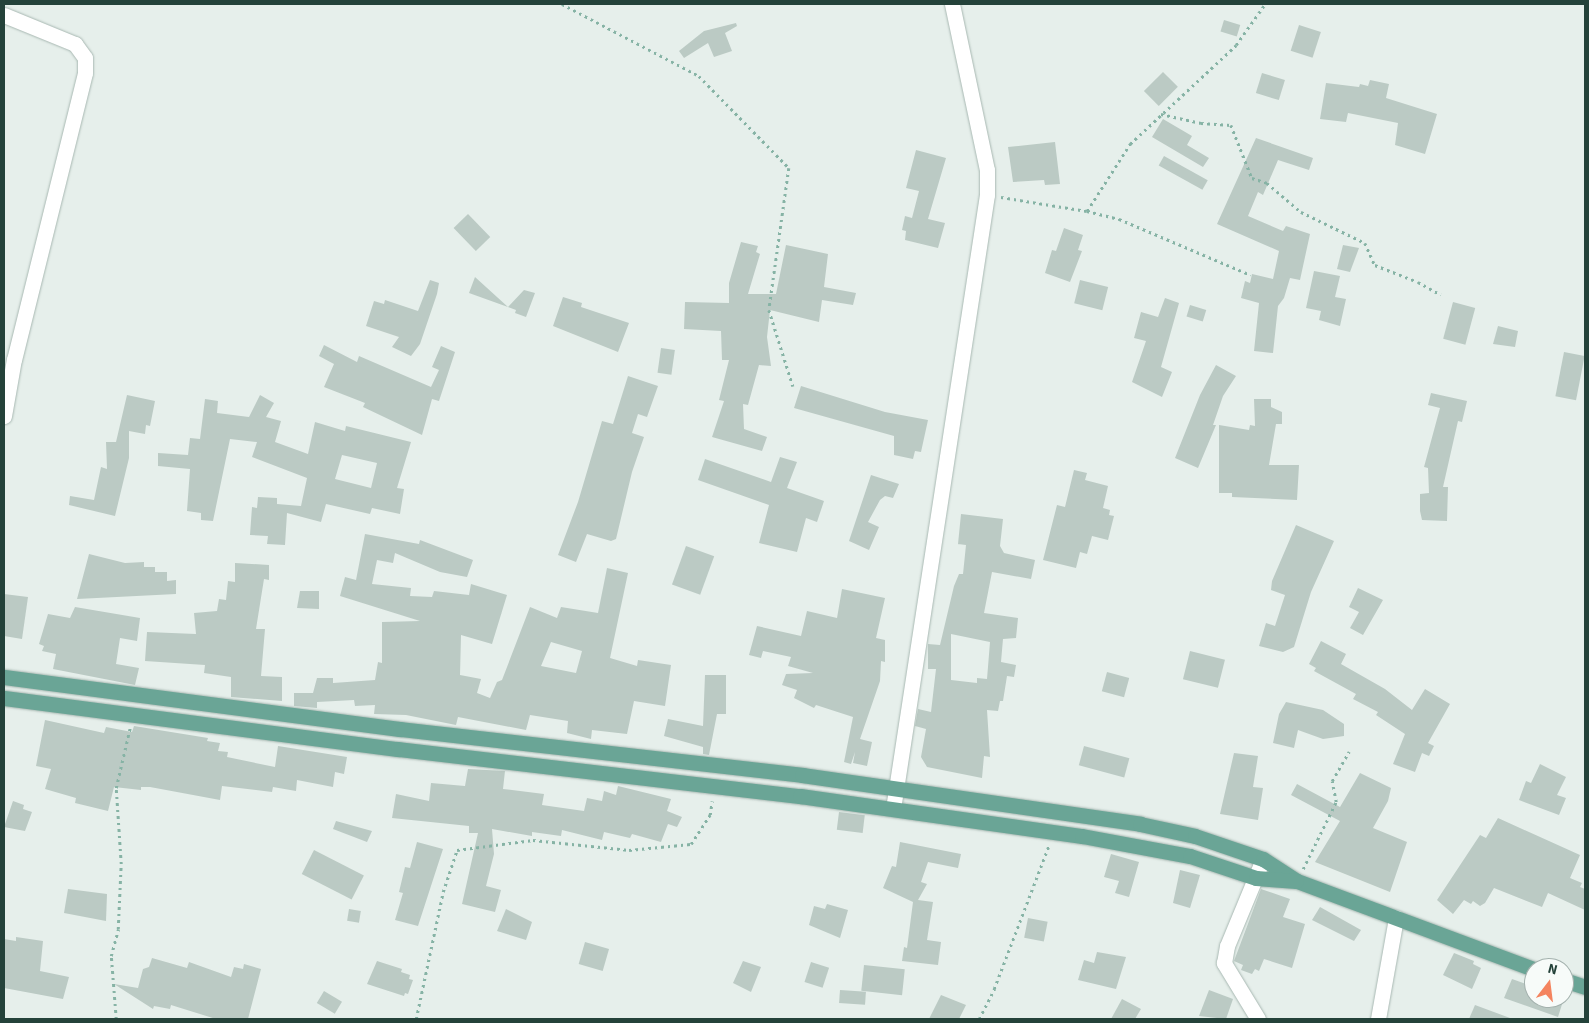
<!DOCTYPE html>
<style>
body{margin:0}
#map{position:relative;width:1589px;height:1023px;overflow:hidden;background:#e6efeb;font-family:"Source Sans 3",sans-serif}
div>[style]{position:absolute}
.building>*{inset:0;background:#bbcac4;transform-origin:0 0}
.path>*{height:2.5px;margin-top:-1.25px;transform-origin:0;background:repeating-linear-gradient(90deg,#86b3a5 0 2.5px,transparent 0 6.5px)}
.roads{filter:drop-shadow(0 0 1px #a8b8b2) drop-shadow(0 0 1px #a8b8b2)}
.minor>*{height:15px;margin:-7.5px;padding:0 7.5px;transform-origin:7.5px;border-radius:7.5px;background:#fff}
.major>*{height:15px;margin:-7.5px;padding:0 7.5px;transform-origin:7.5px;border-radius:7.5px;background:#6aa596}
span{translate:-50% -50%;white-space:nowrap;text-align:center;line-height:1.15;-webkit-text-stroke:4px #f7fbf9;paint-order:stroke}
.frame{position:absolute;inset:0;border:5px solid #24423a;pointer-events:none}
.north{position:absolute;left:1524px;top:958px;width:50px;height:50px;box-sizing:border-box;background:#f7fbf9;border:1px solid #a3b1ad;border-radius:50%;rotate:15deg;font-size:14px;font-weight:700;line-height:20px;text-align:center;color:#24423a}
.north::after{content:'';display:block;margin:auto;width:18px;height:22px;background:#f4845f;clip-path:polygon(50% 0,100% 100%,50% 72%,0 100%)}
</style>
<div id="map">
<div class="building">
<div style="left:1224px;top:20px;width:17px;height:12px;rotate:17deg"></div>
<div style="clip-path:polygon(736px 23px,737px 26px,725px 33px,732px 51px,714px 57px,708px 43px,684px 58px,679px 51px,704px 31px)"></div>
<div style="left:1299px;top:25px;width:23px;height:27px;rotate:18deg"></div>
<div style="left:1163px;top:72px;width:21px;height:27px;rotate:45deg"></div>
<div style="left:1262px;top:73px;width:24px;height:21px;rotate:17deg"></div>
<div style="clip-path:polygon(1370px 80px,1389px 84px,1386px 98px,1437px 114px,1425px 154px,1395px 145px,1398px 123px,1348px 113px,1346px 122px,1320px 119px,1326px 83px,1359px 87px,1360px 84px,1368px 86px)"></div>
<div style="clip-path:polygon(1163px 119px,1192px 136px,1187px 145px,1209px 158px,1203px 167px,1152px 137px)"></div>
<div style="clip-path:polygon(1256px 138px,1313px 158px,1309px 170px,1278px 160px,1263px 195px,1258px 192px,1248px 216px,1283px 231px,1286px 226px,1310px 234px,1300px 280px,1290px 278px,1284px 298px,1278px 306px,1273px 353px,1254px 351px,1259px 303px,1241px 298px,1245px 281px,1250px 283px,1252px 274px,1273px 279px,1279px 251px,1217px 224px)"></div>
<div style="clip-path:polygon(1055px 142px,1060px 184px,1045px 185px,1044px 180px,1013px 182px,1008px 147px)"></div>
<div style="clip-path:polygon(916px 150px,946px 158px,928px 219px,945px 223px,938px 248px,905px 240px,906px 231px,902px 230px,905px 216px,912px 218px,919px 191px,906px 188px)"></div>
<div style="left:1164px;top:156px;width:50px;height:11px;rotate:29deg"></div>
<div style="left:468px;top:214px;width:32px;height:20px;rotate:46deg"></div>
<div style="clip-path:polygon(1064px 228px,1083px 235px,1078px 250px,1082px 251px,1070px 282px,1045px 273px,1052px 250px,1056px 251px)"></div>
<div style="clip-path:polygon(741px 242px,758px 246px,756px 252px,760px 254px,748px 294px,776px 294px,786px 245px,828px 254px,824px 287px,856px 293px,853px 305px,822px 300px,819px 322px,770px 310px,767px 337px,771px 366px,759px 365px,748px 405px,743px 404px,744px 429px,767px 437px,762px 451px,712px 437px,724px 401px,719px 400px,729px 360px,722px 360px,721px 331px,684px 329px,685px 302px,729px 303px,729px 283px)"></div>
<div style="clip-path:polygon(1343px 245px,1359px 248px,1350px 272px,1337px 269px)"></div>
<div style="clip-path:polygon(1314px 271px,1340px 276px,1335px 297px,1346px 299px,1340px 326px,1319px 320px,1321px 311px,1306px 308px)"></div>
<div style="clip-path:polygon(475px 277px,508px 307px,524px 290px,535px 293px,526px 317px,515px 313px,516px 310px,469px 293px)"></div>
<div style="clip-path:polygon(430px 280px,439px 283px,437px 294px,420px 344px,411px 356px,392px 347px,399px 337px,366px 326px,374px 301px,384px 304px,385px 300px,418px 311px)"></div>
<div style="left:1080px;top:280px;width:29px;height:24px;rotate:14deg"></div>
<div style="clip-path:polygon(563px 297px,582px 303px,581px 307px,629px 323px,618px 352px,553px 326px)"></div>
<div style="clip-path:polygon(1165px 298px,1179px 303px,1161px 367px,1172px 372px,1162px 397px,1132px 382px,1146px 341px,1134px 338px,1141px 312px,1158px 317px)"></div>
<div style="left:1453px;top:302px;width:23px;height:38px;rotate:15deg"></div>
<div style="left:1190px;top:305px;width:17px;height:12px;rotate:17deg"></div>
<div style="clip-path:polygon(1498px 326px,1518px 331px,1515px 347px,1493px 344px)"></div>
<div style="clip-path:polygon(324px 345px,357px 362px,359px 356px,431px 387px,439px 370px,432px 367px,441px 346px,455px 352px,439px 401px,432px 399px,422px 435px,363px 407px,365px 403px,324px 387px,334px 364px,319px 356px)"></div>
<div style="left:661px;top:348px;width:14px;height:25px;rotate:8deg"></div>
<div style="left:1564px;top:352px;width:21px;height:45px;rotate:11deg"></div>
<div style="clip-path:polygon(1216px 365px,1236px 376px,1223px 396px,1213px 425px,1216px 425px,1198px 468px,1175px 458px,1200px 395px)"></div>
<div style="clip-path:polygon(628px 376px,658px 386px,647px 417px,638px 414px,632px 433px,644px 437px,632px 472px,616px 539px,611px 541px,587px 534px,576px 562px,558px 555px,578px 502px,602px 421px,613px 424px)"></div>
<div style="clip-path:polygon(801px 386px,885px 412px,928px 420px,921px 452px,915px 451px,913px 459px,894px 455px,894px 436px,794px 408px)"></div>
<div style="clip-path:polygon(1431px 393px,1467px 401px,1462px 422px,1458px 421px,1443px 487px,1448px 487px,1447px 521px,1422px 520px,1420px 511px,1420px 494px,1429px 493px,1428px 468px,1424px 467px,1440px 408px,1428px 405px)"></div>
<div style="clip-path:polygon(127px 395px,155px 401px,150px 426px,146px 425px,145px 434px,129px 431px,129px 458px,115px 516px,69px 505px,70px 496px,94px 500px,101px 467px,107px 469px,106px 442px,116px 442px)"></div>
<div style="clip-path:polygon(evenodd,260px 395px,274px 403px,266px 417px,281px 421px,275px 442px,308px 454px,315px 422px,345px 431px,346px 426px,411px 442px,397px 488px,404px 489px,400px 514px,372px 508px,370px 514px,326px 504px,321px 522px,287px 513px,285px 545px,267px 544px,268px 536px,250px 535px,252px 507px,257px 508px,258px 497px,277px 498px,277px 504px,301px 506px,307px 478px,252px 457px,257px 442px,230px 439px,213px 521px,201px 520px,201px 513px,187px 511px,190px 469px,158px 466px,158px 453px,188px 455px,190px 438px,200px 439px,205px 399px,218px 401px,217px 413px,249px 417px,260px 395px,342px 455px,377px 463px,371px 488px,335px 479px,342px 455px)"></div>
<div style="clip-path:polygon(1254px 399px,1271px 399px,1271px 407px,1282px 412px,1282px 424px,1276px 424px,1269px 465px,1299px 465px,1297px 500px,1232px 497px,1232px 493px,1219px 493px,1219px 425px,1249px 430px,1250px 425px,1255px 426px)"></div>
<div style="clip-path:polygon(780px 457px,797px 462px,787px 488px,824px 501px,817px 522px,806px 518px,797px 552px,759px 543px,769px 505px,698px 480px,705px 459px,771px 482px)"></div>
<div style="clip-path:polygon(1074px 470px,1087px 473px,1085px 480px,1108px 486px,1103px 508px,1110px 510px,1109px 515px,1114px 516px,1108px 540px,1092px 536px,1087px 554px,1080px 552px,1076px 568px,1043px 560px,1057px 505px,1065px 507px)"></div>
<div style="clip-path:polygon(871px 475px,899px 484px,893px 498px,885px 496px,880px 500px,868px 522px,879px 527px,869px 550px,849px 541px)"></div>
<div style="clip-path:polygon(evenodd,961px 514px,1003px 519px,1000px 546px,1004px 553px,1035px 560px,1031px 579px,992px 572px,984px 613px,1018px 618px,1016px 638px,1003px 639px,1001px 662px,1016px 665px,1014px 677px,1007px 676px,1003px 701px,1000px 701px,998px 711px,987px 710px,990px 757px,984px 756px,982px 778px,927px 767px,921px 757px,926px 729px,915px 726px,918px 709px,931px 712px,936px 669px,928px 669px,928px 644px,940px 645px,954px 586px,959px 574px,963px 574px,966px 545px,958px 544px,961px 514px,951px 634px,990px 642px,987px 679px,977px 678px,977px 683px,951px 680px,951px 634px)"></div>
<div style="clip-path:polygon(1296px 525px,1334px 541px,1311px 592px,1294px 647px,1283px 652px,1259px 646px,1266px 623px,1275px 626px,1285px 595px,1271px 590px,1272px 581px)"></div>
<div style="clip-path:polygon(evenodd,365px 534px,419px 544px,420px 540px,473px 560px,467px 577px,440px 572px,395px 553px,393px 563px,377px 560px,372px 584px,411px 588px,410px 596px,432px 597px,434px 591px,469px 595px,471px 584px,507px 595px,492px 644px,461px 635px,460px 675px,481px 679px,477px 693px,490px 698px,497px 682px,502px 680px,530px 607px,557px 618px,561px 607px,598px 613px,607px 568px,628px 573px,610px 658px,637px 666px,638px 660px,671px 665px,665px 706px,634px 701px,627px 734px,592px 730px,591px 739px,567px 733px,568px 721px,530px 715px,526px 730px,458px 717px,456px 725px,406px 715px,374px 714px,375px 705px,355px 706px,354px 700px,317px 702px,317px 708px,294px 706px,294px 693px,313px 693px,317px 678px,333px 678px,333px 683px,375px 680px,378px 662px,382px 663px,382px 622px,420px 621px,340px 596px,345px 577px,356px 580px,365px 534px,551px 642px,582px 651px,576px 673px,541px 666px,551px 642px)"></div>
<div style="left:686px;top:546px;width:30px;height:41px;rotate:20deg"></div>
<div style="clip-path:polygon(89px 554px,125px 563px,144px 562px,144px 567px,155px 567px,155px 572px,167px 572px,167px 581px,176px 580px,176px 594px,77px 599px)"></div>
<div style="clip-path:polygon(235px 563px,269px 565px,269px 580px,264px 579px,256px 629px,265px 629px,261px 676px,282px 677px,282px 701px,231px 697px,231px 677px,204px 673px,205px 665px,145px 661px,147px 632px,196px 634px,194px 613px,217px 611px,219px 599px,226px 600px,228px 581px,235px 582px)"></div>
<div style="clip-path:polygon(1358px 588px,1383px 600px,1363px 635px,1350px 628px,1359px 612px,1349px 607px)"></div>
<div style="clip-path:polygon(842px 589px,885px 598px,876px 638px,885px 640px,885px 662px,881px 661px,880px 681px,860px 739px,872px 742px,867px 766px,853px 763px,855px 752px,851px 764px,844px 762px,853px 717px,816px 705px,814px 708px,794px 698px,797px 690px,782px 685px,786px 674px,813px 673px,788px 666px,791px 657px,763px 651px,761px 658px,749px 655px,757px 626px,801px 636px,807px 611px,837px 618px)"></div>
<div style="clip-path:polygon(300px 591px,319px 591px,319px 609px,297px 608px)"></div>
<div style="clip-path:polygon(4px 594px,28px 597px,22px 639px,4px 636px)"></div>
<div style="clip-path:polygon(75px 607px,140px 618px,137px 641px,120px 638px,116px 664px,139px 668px,135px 685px,53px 669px,56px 654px,42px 651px,44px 646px,39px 644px,48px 614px,70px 618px)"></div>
<div style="clip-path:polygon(1321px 641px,1346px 654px,1341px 664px,1385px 689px,1412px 710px,1425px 689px,1450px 704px,1428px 743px,1434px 746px,1429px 756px,1422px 753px,1415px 772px,1393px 764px,1405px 734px,1376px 715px,1378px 712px,1353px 699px,1356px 694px,1314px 671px,1316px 668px,1309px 664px)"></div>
<div style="left:1190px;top:651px;width:36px;height:29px;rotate:14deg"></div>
<div style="left:1107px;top:672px;width:23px;height:20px;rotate:15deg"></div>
<div style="clip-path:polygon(705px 675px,726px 675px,726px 714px,717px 714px,709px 755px,703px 754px,703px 747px,664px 736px,668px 719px,703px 726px)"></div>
<div style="clip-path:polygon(1286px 702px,1323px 710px,1344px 724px,1344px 736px,1323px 739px,1298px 730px,1294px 748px,1273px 743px,1279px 714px)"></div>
<div style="clip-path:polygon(45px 720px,104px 733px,106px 727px,132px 732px,134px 726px,208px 738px,207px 741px,220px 743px,218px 751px,228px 752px,227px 757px,275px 767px,278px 746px,347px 757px,344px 774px,335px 772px,333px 787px,297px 780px,296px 791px,273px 787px,272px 792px,222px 786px,220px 800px,150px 787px,141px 787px,141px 790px,114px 787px,108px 811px,75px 803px,76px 798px,45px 789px,51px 769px,36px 766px)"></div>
<div style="left:1084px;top:746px;width:47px;height:20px;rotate:15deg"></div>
<div style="clip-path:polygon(1234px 753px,1258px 756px,1253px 787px,1263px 788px,1258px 820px,1220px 814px)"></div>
<div style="clip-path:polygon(1540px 764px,1566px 777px,1557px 795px,1566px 798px,1559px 815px,1519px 800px,1526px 781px,1531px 783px)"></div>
<div style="clip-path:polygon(468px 769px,505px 771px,503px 789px,544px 794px,542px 805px,584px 811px,587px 798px,602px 801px,604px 791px,616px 795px,618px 786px,671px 799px,667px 811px,682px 817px,677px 827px,668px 824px,661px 842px,632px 834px,630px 838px,604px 832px,602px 840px,562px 830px,561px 836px,532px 832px,532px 836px,492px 829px,494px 854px,486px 886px,501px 890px,495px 912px,462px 904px,478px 833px,469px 833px,469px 826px,392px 818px,396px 794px,429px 801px,431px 783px,465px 786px)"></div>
<div style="clip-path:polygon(1360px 773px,1391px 788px,1388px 801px,1373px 828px,1407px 842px,1390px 892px,1315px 862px,1340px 821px,1291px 795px,1297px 784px,1340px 807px)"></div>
<div style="clip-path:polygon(13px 801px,24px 805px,23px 809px,32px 812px,25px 831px,4px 827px)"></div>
<div style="left:839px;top:812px;width:26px;height:18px;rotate:7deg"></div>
<div style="clip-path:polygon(1498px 818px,1580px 855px,1570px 878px,1582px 883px,1580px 887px,1585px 889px,1585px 910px,1548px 893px,1542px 907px,1494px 888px,1485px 903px,1480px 906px,1473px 901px,1471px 904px,1464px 900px,1453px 914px,1437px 900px,1480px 835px,1486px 838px)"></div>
<div style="clip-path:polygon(336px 821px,372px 831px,367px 842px,333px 829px)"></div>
<div style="clip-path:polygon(417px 842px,443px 849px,418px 926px,395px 920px,403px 893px,399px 892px,405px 867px,410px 868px)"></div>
<div style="clip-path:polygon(900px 842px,961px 854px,958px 868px,928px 862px,921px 882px,927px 884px,918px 900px,933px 902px,927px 940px,941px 942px,938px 965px,902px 961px,904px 947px,907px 948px,913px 902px,883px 888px,892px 866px,896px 867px)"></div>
<div style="left:314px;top:850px;width:56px;height:27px;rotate:27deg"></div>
<div style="clip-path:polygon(1111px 854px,1139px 862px,1129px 897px,1115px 893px,1119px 881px,1104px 877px)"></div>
<div style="clip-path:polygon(1180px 870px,1200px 875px,1190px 908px,1173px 903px)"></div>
<div style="clip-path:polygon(68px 889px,107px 894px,106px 921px,64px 913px)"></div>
<div style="clip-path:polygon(1261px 889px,1290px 899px,1283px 917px,1305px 924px,1292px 968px,1264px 959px,1259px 971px,1255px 969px,1252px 974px,1241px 970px,1243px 965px,1234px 961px)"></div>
<div style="clip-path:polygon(827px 904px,848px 910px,840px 938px,809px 925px,814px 906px,825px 909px)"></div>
<div style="clip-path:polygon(1320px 907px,1361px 930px,1354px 941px,1312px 920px)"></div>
<div style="left:349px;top:909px;width:12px;height:12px;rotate:9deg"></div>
<div style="clip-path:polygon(506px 909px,532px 922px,526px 940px,497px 931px)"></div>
<div style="left:1028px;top:918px;width:20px;height:20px;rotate:11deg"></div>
<div style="clip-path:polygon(16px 937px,43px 941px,40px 971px,69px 977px,63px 999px,4px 988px,4px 939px,16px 941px)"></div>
<div style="left:585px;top:942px;width:25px;height:23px;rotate:16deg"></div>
<div style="clip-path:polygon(1097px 952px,1126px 957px,1116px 989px,1078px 980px,1084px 960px,1094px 963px)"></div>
<div style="clip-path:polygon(1454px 953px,1474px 961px,1473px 964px,1481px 968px,1472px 989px,1443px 975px)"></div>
<div style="clip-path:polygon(152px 958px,187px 968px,189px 962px,231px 977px,234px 967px,243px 969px,244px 964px,261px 969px,248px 1019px,216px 1019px,171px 1005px,170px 1009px,154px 1006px,153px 1009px,114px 984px,138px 988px,143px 969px,149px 967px)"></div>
<div style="clip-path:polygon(377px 961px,402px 969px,401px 972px,410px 975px,409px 979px,413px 980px,408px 994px,405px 993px,404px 996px,367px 984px)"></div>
<div style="clip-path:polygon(743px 961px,761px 967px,751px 992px,733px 983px)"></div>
<div style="left:811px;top:962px;width:19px;height:21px;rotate:18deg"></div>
<div style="left:864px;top:965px;width:41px;height:26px;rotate:6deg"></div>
<div style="clip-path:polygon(1512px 979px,1534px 987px,1534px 998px,1564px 998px,1558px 1017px,1504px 998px)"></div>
<div style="left:840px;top:990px;width:26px;height:13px;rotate:4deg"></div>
<div style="clip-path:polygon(1209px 990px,1233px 999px,1226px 1019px,1199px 1016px)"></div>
<div style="left:324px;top:991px;width:21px;height:14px;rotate:31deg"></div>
<div style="clip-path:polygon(941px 995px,966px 1005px,959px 1019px,929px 1019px)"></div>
<div style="clip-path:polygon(1122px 999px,1141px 1009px,1135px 1019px,1111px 1019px)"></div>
<div style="clip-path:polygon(1475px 1005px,1510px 1018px,1510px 1019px,1469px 1019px)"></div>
</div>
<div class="path">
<div style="left:562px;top:4px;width:155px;rotate:27.7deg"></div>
<div style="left:699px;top:76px;width:129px;rotate:45.6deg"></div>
<div style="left:789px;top:168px;width:143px;rotate:98deg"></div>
<div style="left:769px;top:310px;width:80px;rotate:72.5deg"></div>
<div style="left:1161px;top:114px;width:41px;rotate:12.7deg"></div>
<div style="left:1201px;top:123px;width:30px;rotate:4deg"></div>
<div style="left:1231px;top:125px;width:57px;rotate:68.4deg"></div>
<div style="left:1252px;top:178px;width:16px;rotate:18deg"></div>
<div style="left:1267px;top:183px;width:45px;rotate:40.5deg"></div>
<div style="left:1301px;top:212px;width:71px;rotate:25.8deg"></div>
<div style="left:1365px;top:243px;width:24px;rotate:66deg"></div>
<div style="left:1375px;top:265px;width:46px;rotate:21.6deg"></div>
<div style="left:1418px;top:282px;width:26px;rotate:29deg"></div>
<div style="left:1001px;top:197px;width:87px;rotate:9.2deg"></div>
<div style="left:1087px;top:211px;width:80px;rotate:-57.3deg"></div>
<div style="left:1130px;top:144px;width:145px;rotate:-43deg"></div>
<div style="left:1236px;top:45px;width:50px;rotate:-54.7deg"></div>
<div style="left:1087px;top:211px;width:33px;rotate:14deg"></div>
<div style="left:1119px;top:219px;width:143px;rotate:23deg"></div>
<div style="left:1303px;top:869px;width:75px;rotate:-63.8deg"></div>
<div style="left:1336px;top:802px;width:21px;rotate:-101deg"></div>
<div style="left:1332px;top:781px;width:34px;rotate:-60deg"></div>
<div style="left:116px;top:1019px;width:63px;rotate:-94.5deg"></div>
<div style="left:111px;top:956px;width:28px;rotate:-75deg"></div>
<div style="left:118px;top:929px;width:65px;rotate:-87.4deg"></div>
<div style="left:121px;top:864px;width:76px;rotate:-93.8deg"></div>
<div style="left:116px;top:788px;width:62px;rotate:-76.9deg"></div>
<div style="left:416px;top:1019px;width:130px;rotate:-78deg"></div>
<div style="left:443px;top:892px;width:44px;rotate:-71.6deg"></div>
<div style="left:457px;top:850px;width:77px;rotate:-7.5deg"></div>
<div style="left:533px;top:840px;width:97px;rotate:5.9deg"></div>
<div style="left:629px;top:850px;width:62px;rotate:-5.5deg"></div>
<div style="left:691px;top:844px;width:35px;rotate:-57deg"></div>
<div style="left:710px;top:815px;width:14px;rotate:-82deg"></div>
<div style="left:979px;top:1019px;width:34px;rotate:-63deg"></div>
<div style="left:994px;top:989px;width:154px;rotate:-69.1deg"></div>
</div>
<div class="roads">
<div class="minor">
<div style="left:4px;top:15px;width:77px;rotate:22.2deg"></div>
<div style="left:75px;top:44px;width:17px;rotate:54deg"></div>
<div style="left:85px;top:58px;width:15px;rotate:90deg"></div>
<div style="left:85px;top:73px;width:295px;rotate:103.9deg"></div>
<div style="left:14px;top:359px;width:58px;rotate:100deg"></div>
<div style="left:893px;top:809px;width:621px;rotate:-81.3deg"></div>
<div style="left:987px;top:195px;width:25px;rotate:-90deg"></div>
<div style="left:987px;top:170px;width:170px;rotate:-101.9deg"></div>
<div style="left:1258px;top:1019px;width:66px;rotate:-121.3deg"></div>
<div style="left:1224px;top:963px;width:17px;rotate:-80deg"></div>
<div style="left:1227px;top:946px;width:94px;rotate:-67.5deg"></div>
<div style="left:1378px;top:1019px;width:103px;rotate:-79.9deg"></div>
</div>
<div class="major">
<div style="left:4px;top:677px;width:399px;rotate:7.5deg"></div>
<div style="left:400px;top:729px;width:405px;rotate:6.5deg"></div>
<div style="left:802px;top:775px;width:342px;rotate:8.2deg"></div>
<div style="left:1140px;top:824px;width:56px;rotate:12.3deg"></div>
<div style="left:1195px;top:836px;width:72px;rotate:18.7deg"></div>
<div style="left:1263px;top:859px;width:40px;rotate:32.9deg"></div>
<div style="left:1297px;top:881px;width:253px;rotate:20.4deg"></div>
<div style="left:4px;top:698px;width:397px;rotate:7.4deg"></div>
<div style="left:398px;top:749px;width:405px;rotate:6.7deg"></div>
<div style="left:800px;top:796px;width:285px;rotate:8.1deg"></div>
<div style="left:1082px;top:836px;width:110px;rotate:10.5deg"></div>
<div style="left:1190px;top:856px;width:70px;rotate:18.4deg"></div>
<div style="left:1256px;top:878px;width:40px;rotate:4.3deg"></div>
<div style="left:1564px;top:980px;width:22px;rotate:18deg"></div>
</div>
</div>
<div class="frame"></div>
<div class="north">N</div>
</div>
